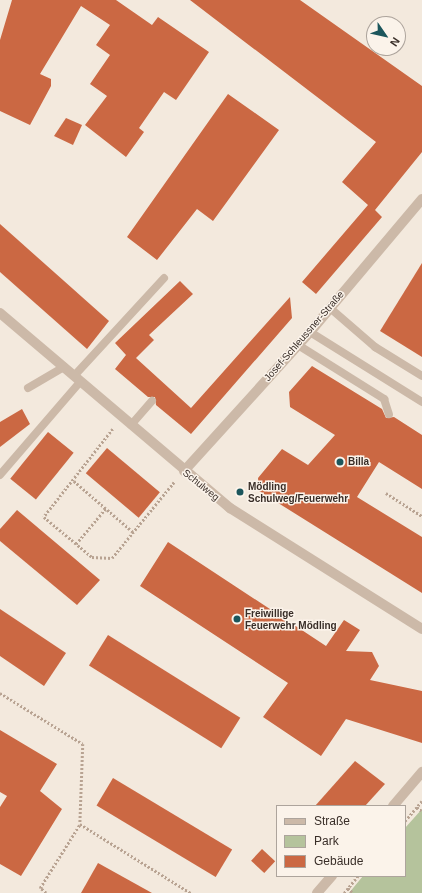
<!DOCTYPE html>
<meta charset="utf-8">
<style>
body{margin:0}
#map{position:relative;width:422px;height:893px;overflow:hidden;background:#f3e9dd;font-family:Arial,sans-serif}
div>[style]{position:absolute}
.green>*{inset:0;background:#b5c39c}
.building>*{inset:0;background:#cb6843;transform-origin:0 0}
.path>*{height:2.5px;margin-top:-1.25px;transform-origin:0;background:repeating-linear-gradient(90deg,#b8a392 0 2px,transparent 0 4px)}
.service>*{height:8px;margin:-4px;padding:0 4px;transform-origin:4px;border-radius:4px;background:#ccb9a8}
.minor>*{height:10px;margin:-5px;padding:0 5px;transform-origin:5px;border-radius:5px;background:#ccb9a8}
.dots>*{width:11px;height:11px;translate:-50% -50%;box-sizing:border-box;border:2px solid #fbf3ea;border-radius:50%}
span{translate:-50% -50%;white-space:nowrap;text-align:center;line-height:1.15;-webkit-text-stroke:3px #fbf3ea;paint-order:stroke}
.street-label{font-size:10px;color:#392e28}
.poi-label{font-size:10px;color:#392e28;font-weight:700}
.left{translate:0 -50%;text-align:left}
.legend{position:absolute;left:276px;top:805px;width:130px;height:72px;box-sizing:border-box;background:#fbf3ea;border:1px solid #ada49c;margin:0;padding:5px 7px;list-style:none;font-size:12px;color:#392e28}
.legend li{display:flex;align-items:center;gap:8px;height:20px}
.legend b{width:20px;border:1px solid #ada49c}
.north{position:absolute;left:366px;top:16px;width:40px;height:40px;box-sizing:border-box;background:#fbf3ea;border:1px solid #ada49c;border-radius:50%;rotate:124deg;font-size:11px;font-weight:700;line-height:16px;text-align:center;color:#392e28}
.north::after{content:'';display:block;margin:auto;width:14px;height:18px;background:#1c565c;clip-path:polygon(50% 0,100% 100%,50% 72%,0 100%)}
</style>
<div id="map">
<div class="green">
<div style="clip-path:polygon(422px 809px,422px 893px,349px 893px,363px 876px,405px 876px,405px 828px)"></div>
</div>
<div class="building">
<div style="clip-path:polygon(12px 0,116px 0,152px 25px,158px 17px,209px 52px,176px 100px,164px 92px,139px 128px,144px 132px,126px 157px,85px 125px,107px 96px,90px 84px,110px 55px,96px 45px,110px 25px,81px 6px,40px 74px,51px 79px,51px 86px,30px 125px,0 111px,0 40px)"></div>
<div style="clip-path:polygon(190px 0,300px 0,422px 86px,422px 152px,375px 210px,382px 217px,316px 294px,302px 282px,368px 205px,342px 182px,376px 142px)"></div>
<div style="clip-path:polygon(228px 94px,279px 130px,213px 221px,197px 209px,157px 260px,127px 237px)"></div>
<div style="clip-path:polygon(66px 118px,82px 125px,73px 145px,54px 136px)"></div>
<div style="clip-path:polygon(0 224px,109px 321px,87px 349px,0 272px)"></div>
<div style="clip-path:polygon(422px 263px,422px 357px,380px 331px)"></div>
<div style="clip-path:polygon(180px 281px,193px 294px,149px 335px,154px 340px,136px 358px,191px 408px,290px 297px,292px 318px,191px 434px,156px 405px,155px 397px,148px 397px,115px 369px,126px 355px,115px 343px)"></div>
<div style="clip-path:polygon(312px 366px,382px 409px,386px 418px,394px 417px,422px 435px,422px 489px,379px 462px,357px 497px,422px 537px,422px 593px,259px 491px,258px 478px,282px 449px,308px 465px,335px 435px,290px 407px,289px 392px)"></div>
<div style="clip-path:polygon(22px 409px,30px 424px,0 447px,0 422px)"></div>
<div style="left:48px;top:432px;width:33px;height:60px;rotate:39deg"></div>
<div style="left:107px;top:448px;width:69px;height:33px;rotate:40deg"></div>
<div style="clip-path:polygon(17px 510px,100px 580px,77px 605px,0 541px,0 529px)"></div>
<div style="clip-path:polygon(168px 542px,326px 646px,344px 620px,360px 630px,346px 651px,372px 652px,379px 666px,370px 680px,422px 691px,422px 743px,346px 719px,321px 756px,263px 717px,288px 683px,140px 586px)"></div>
<div style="clip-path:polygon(0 609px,66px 653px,44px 686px,0 656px)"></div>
<div style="left:108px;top:635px;width:156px;height:36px;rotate:32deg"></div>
<div style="clip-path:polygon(0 730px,57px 764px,40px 791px,62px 809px,21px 876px,0 864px,0 807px,7px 796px,0 792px)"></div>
<div style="clip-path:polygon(355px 761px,385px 784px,365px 806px,315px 806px)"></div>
<div style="left:113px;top:778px;width:139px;height:32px;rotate:31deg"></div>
<div style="left:262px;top:849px;width:18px;height:16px;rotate:43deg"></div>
<div style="clip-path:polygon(98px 863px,152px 893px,81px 893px)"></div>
</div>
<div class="path">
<div style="left:113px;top:429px;width:112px;rotate:128.1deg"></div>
<div style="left:44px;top:517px;width:62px;rotate:39.8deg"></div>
<div style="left:92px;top:557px;width:20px;rotate:3deg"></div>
<div style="left:112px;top:558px;width:98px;rotate:-50.8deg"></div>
<div style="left:74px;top:481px;width:78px;rotate:40.8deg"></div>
<div style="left:386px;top:493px;width:43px;rotate:32.6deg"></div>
<div style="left:76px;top:544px;width:47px;rotate:-50.2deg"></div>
<div style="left:0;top:693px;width:97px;rotate:31.6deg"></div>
<div style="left:83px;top:744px;width:80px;rotate:92.1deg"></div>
<div style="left:80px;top:824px;width:131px;rotate:31.9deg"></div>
<div style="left:417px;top:807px;width:6px;rotate:39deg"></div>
<div style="left:405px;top:821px;width:26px;rotate:-50deg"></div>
<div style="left:348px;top:888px;width:7px;rotate:45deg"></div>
<div style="left:46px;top:893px;width:8px;rotate:-140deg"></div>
<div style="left:40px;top:888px;width:75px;rotate:-58deg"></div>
<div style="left:344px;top:893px;width:22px;rotate:-51deg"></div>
</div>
<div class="service">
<div style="left:330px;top:308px;width:60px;rotate:40.9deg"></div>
<div style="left:375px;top:347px;width:55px;rotate:31.7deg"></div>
<div style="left:310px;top:332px;width:132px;rotate:32deg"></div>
<div style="left:298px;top:345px;width:102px;rotate:32.1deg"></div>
<div style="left:384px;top:399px;width:16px;rotate:72deg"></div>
<div style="left:74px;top:376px;width:133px;rotate:-47.4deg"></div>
<div style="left:28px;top:388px;width:42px;rotate:-30.3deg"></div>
<div style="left:131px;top:425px;width:32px;rotate:-49deg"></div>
<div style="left:0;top:475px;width:123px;rotate:-49.3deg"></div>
</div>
<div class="minor">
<div style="left:0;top:313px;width:302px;rotate:40.3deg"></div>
<div style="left:230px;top:508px;width:227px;rotate:32.2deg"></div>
<div style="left:184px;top:471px;width:188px;rotate:-47.8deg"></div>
<div style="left:310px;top:332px;width:174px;rotate:-49.9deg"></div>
<div style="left:393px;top:806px;width:45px;rotate:-49.5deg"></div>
<div style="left:317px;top:893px;width:23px;rotate:-49deg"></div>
</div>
<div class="dots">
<div style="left:340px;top:462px;background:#1c565c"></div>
<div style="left:240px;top:492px;background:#1c565c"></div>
<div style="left:237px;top:619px;background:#1c565c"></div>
</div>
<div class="street-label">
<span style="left:304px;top:336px;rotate:-49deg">Josef-Schleussner-Straße</span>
<span style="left:201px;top:485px;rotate:39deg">Schulweg</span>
</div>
<div class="poi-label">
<span class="left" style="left:348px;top:462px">Billa</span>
<span class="left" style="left:248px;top:492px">Mödling<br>Schulweg/Feuerwehr</span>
<span class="left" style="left:245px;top:619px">Freiwillige<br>Feuerwehr Mödling</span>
</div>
<ul class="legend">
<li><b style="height:5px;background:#ccb9a8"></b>Straße</li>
<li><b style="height:11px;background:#b5c39c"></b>Park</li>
<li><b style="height:11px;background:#cb6843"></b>Gebäude</li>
</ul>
<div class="north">N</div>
</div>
